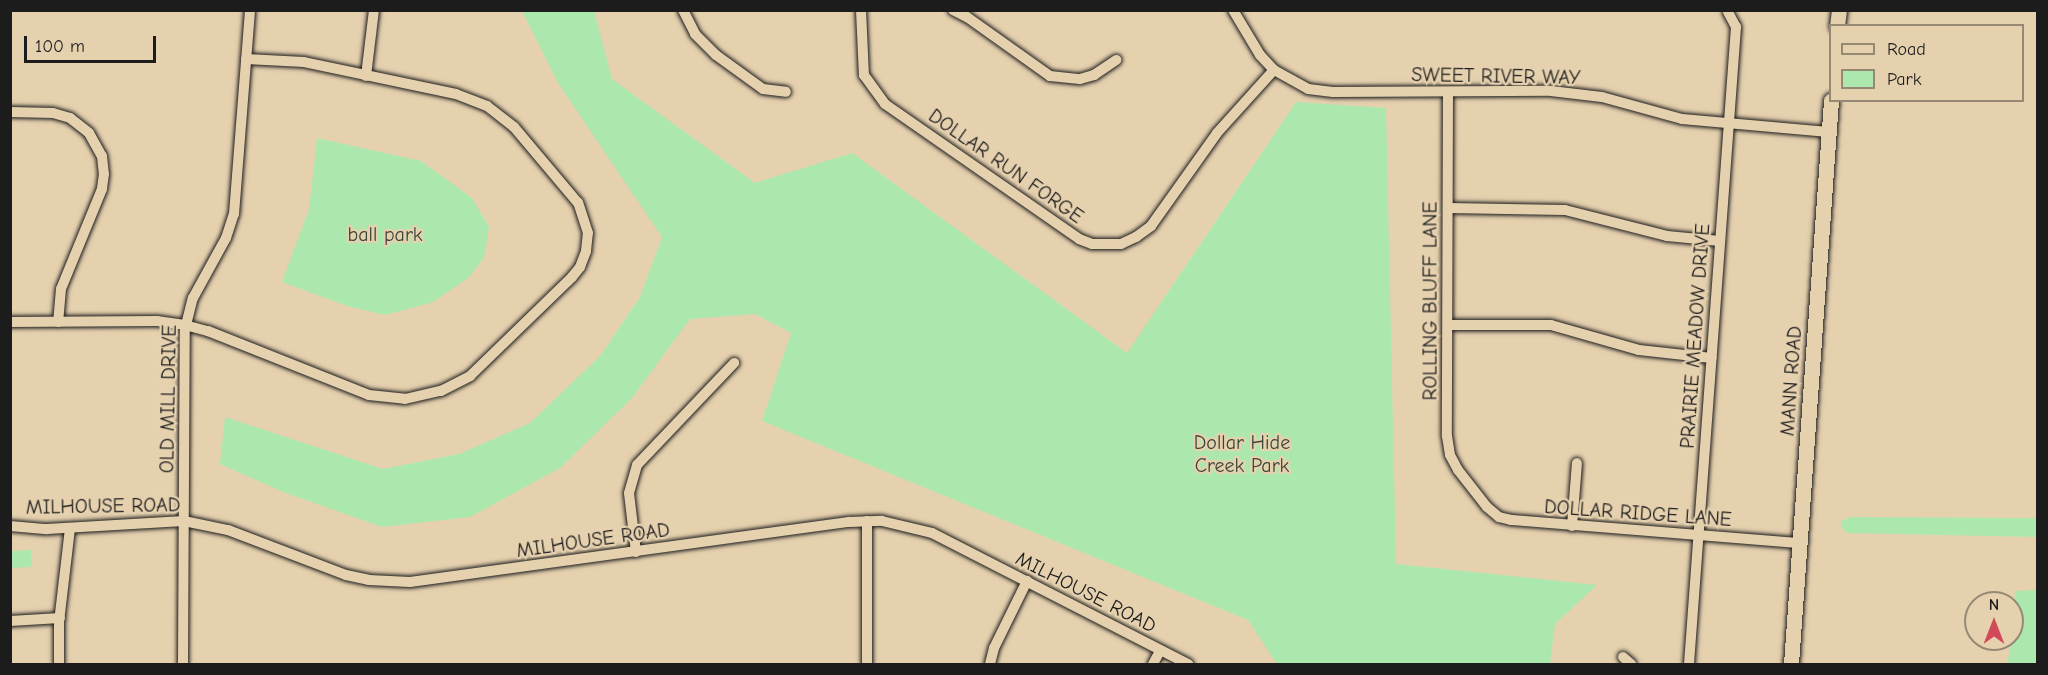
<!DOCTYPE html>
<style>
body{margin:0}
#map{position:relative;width:2048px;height:675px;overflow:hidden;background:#e6d1af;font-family:"Comic Neue",sans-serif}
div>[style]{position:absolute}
.green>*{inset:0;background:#ace8ae;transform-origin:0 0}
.roads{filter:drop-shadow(0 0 2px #1c1c1c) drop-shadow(0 0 2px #1c1c1c)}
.street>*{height:10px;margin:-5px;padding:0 5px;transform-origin:5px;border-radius:5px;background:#e6d1af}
.secondary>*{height:15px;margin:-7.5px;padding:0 7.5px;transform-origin:7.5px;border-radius:7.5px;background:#e6d1af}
span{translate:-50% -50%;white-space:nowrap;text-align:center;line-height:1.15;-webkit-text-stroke:4.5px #e6d1af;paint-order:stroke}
.street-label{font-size:20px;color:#1c1c1c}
.park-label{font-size:20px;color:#394539}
.frame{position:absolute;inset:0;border:12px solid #1c1c1c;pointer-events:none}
.legend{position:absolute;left:1829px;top:24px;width:195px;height:78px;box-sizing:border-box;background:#e6d1af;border:2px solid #958974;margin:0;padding:8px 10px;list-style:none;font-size:18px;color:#1c1c1c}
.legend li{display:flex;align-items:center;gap:12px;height:30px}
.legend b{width:30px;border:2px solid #958974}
.north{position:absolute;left:1964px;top:591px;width:60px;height:60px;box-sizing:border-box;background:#e6d1af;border:2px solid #958974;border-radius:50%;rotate:0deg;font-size:16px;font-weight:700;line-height:24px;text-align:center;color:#1c1c1c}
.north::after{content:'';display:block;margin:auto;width:21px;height:27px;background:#d1495b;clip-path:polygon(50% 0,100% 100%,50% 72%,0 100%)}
.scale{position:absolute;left:24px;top:36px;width:132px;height:27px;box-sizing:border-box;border:3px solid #1c1c1c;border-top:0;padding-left:8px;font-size:18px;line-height:21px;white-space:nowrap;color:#1c1c1c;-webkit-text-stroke:4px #e6d1af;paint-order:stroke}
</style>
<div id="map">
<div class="green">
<div style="clip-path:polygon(522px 11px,594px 11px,612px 79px,755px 183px,852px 153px,1127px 353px,1296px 102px,1386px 108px,1396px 564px,1597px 585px,1555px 624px,1550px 664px,1277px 664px,1248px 620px,762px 421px,791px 333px,755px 314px,690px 319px,632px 398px,560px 468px,470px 517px,382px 527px,283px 492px,220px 464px,225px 417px,383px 469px,459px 454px,530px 423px,600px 356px,640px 297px,662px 237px,558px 83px)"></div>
<div style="clip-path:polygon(317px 138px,421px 161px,472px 198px,489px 227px,484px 258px,468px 278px,433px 302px,385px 315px,347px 306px,282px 282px,309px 209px)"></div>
<div style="clip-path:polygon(1850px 517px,2037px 518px,2037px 537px,1847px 533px,1841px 527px,1841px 521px)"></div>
<div style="left:31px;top:550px;width:17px;height:20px;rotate:87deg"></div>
<div style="clip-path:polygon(2037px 590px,2037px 664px,2007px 664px,2012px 639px,2015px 591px)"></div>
</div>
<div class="roads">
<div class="street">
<div style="left:683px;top:10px;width:27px;rotate:63deg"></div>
<div style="left:695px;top:34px;width:30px;rotate:45deg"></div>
<div style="left:716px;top:55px;width:58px;rotate:35.9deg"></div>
<div style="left:763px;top:89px;width:23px;rotate:7deg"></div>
<div style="left:861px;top:10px;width:65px;rotate:87.4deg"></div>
<div style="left:864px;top:75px;width:36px;rotate:54deg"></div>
<div style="left:885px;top:104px;width:236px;rotate:34.8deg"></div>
<div style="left:1079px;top:239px;width:14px;rotate:21deg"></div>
<div style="left:1092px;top:244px;width:29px"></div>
<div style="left:1121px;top:244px;width:17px;rotate:-25deg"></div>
<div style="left:1136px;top:237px;width:19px;rotate:-36deg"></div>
<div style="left:1151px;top:226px;width:114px;rotate:-54.6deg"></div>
<div style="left:1217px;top:133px;width:85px;rotate:-47.9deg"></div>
<div style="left:953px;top:10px;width:16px;rotate:27deg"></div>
<div style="left:967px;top:17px;width:102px;rotate:35.4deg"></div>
<div style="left:1050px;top:76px;width:30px;rotate:6deg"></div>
<div style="left:1080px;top:79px;width:15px;rotate:-16deg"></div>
<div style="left:1094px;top:75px;width:27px;rotate:-34deg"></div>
<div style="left:1233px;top:10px;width:52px;rotate:59deg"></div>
<div style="left:1260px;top:55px;width:21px;rotate:47deg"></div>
<div style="left:1274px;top:70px;width:39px;rotate:29deg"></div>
<div style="left:1308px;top:89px;width:25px;rotate:7deg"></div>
<div style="left:1333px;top:92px;width:218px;rotate:-0.3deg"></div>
<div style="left:1551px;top:91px;width:51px;rotate:6.7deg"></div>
<div style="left:1602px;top:97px;width:83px;rotate:15.4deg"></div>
<div style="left:1682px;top:119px;width:147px;rotate:5.1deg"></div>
<div style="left:366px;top:76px;width:66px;rotate:-83.1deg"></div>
<div style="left:1448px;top:92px;width:344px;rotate:90.2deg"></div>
<div style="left:1447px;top:436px;width:19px;rotate:81deg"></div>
<div style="left:1450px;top:455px;width:17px;rotate:62deg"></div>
<div style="left:1458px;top:470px;width:47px;rotate:51.9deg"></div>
<div style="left:1487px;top:507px;width:16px;rotate:40deg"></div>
<div style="left:1499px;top:517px;width:12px;rotate:14deg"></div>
<div style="left:1511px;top:520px;width:289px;rotate:4.6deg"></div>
<div style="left:10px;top:112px;width:43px;rotate:1.3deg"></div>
<div style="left:53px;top:113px;width:18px;rotate:16deg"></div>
<div style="left:70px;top:118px;width:24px;rotate:38deg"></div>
<div style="left:89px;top:133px;width:26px;rotate:61deg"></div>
<div style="left:102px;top:156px;width:18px;rotate:84deg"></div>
<div style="left:104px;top:174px;width:15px;rotate:98deg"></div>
<div style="left:102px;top:189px;width:108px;rotate:112.3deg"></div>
<div style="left:61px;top:289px;width:33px;rotate:95deg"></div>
<div style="left:1448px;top:208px;width:117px;rotate:1deg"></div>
<div style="left:1565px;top:210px;width:105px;rotate:14.3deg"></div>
<div style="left:1667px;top:236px;width:53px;rotate:5.4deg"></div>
<div style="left:10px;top:322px;width:147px;rotate:-0.4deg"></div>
<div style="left:157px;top:321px;width:28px;rotate:8deg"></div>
<div style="left:185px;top:325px;width:24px;rotate:15deg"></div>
<div style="left:208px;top:331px;width:173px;rotate:21.7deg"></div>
<div style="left:369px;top:395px;width:36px;rotate:6deg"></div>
<div style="left:405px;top:399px;width:37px;rotate:-13deg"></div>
<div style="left:441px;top:391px;width:33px;rotate:-27deg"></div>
<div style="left:470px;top:376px;width:142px;rotate:-44.1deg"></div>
<div style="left:572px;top:277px;width:13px;rotate:-51deg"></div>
<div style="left:580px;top:267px;width:17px;rotate:-69deg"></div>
<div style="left:586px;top:251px;width:18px;rotate:-84deg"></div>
<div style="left:588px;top:233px;width:32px;rotate:-108deg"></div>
<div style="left:578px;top:203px;width:99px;rotate:-130.1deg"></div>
<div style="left:514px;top:127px;width:34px;rotate:-142deg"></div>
<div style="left:487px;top:106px;width:33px;rotate:-159deg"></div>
<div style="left:456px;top:94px;width:155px;rotate:-168.1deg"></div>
<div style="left:304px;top:62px;width:58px;rotate:-177deg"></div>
<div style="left:1448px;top:325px;width:103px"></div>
<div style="left:1551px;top:325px;width:91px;rotate:15.9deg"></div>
<div style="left:1639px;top:350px;width:73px;rotate:6.3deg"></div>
<div style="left:867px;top:521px;width:143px;rotate:90deg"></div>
<div style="left:10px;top:526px;width:37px;rotate:5deg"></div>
<div style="left:47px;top:529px;width:137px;rotate:-3.3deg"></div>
<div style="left:184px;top:521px;width:45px;rotate:11.6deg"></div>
<div style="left:228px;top:530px;width:126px;rotate:20.9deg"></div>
<div style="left:346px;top:575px;width:24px;rotate:12deg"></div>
<div style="left:369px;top:580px;width:41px;rotate:2.8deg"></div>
<div style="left:410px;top:582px;width:443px;rotate:-7.8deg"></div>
<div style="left:849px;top:522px;width:33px;rotate:-2deg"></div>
<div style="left:882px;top:521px;width:51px;rotate:13.5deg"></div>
<div style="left:932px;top:533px;width:288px;rotate:27.1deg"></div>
<div style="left:1572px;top:526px;width:63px;rotate:-85.5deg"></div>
<div style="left:636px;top:552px;width:59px;rotate:-96.8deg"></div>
<div style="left:629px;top:493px;width:29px;rotate:-74deg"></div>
<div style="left:637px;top:465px;width:141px;rotate:-46.4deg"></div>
<div style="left:10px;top:621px;width:50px;rotate:-3.4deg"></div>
<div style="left:1623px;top:657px;width:11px;rotate:41deg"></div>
<div style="left:59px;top:664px;width:42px;rotate:-90deg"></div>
<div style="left:59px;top:622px;width:94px;rotate:-83.3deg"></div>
<div style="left:183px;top:664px;width:335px;rotate:-89.7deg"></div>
<div style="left:185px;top:329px;width:32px;rotate:-76deg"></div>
<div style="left:193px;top:298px;width:68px;rotate:-61.2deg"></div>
<div style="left:226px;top:238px;width:25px;rotate:-72deg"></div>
<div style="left:234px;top:214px;width:205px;rotate:-85.5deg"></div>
<div style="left:990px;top:664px;width:16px;rotate:-76deg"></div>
<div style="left:994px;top:648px;width:75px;rotate:-63.8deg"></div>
<div style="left:1153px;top:664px;width:15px;rotate:-62deg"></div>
<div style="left:1689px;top:664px;width:639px;rotate:-85.78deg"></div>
<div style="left:1736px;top:27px;width:17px;rotate:-118deg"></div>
</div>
<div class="secondary">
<div style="left:1837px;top:26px;width:16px;rotate:-83deg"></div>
<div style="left:1791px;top:664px;width:565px;rotate:-85.94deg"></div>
</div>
</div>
<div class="street-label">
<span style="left:1496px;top:76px;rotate:1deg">SWEET RIVER WAY</span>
<span style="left:1006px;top:166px;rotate:35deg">DOLLAR RUN FORGE</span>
<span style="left:1430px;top:301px;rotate:-90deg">ROLLING BLUFF LANE</span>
<span style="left:1695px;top:336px;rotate:-86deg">PRAIRIE MEADOW DRIVE</span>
<span style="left:1791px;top:381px;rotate:-86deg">MANN ROAD</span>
<span style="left:168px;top:399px;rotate:-89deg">OLD MILL DRIVE</span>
<span style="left:103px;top:506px;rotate:-1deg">MILHOUSE ROAD</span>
<span style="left:1638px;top:513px;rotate:4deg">DOLLAR RIDGE LANE</span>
<span style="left:593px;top:540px;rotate:-8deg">MILHOUSE ROAD</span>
<span style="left:1086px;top:592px;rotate:27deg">MILHOUSE ROAD</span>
</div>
<div class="park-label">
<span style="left:385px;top:234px">ball park</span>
<span style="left:1242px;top:454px">Dollar Hide<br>Creek Park</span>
</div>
<div class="frame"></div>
<ul class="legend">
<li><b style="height:8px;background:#e6d1af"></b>Road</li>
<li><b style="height:16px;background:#ace8ae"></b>Park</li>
</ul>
<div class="north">N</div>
<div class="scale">100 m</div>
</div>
